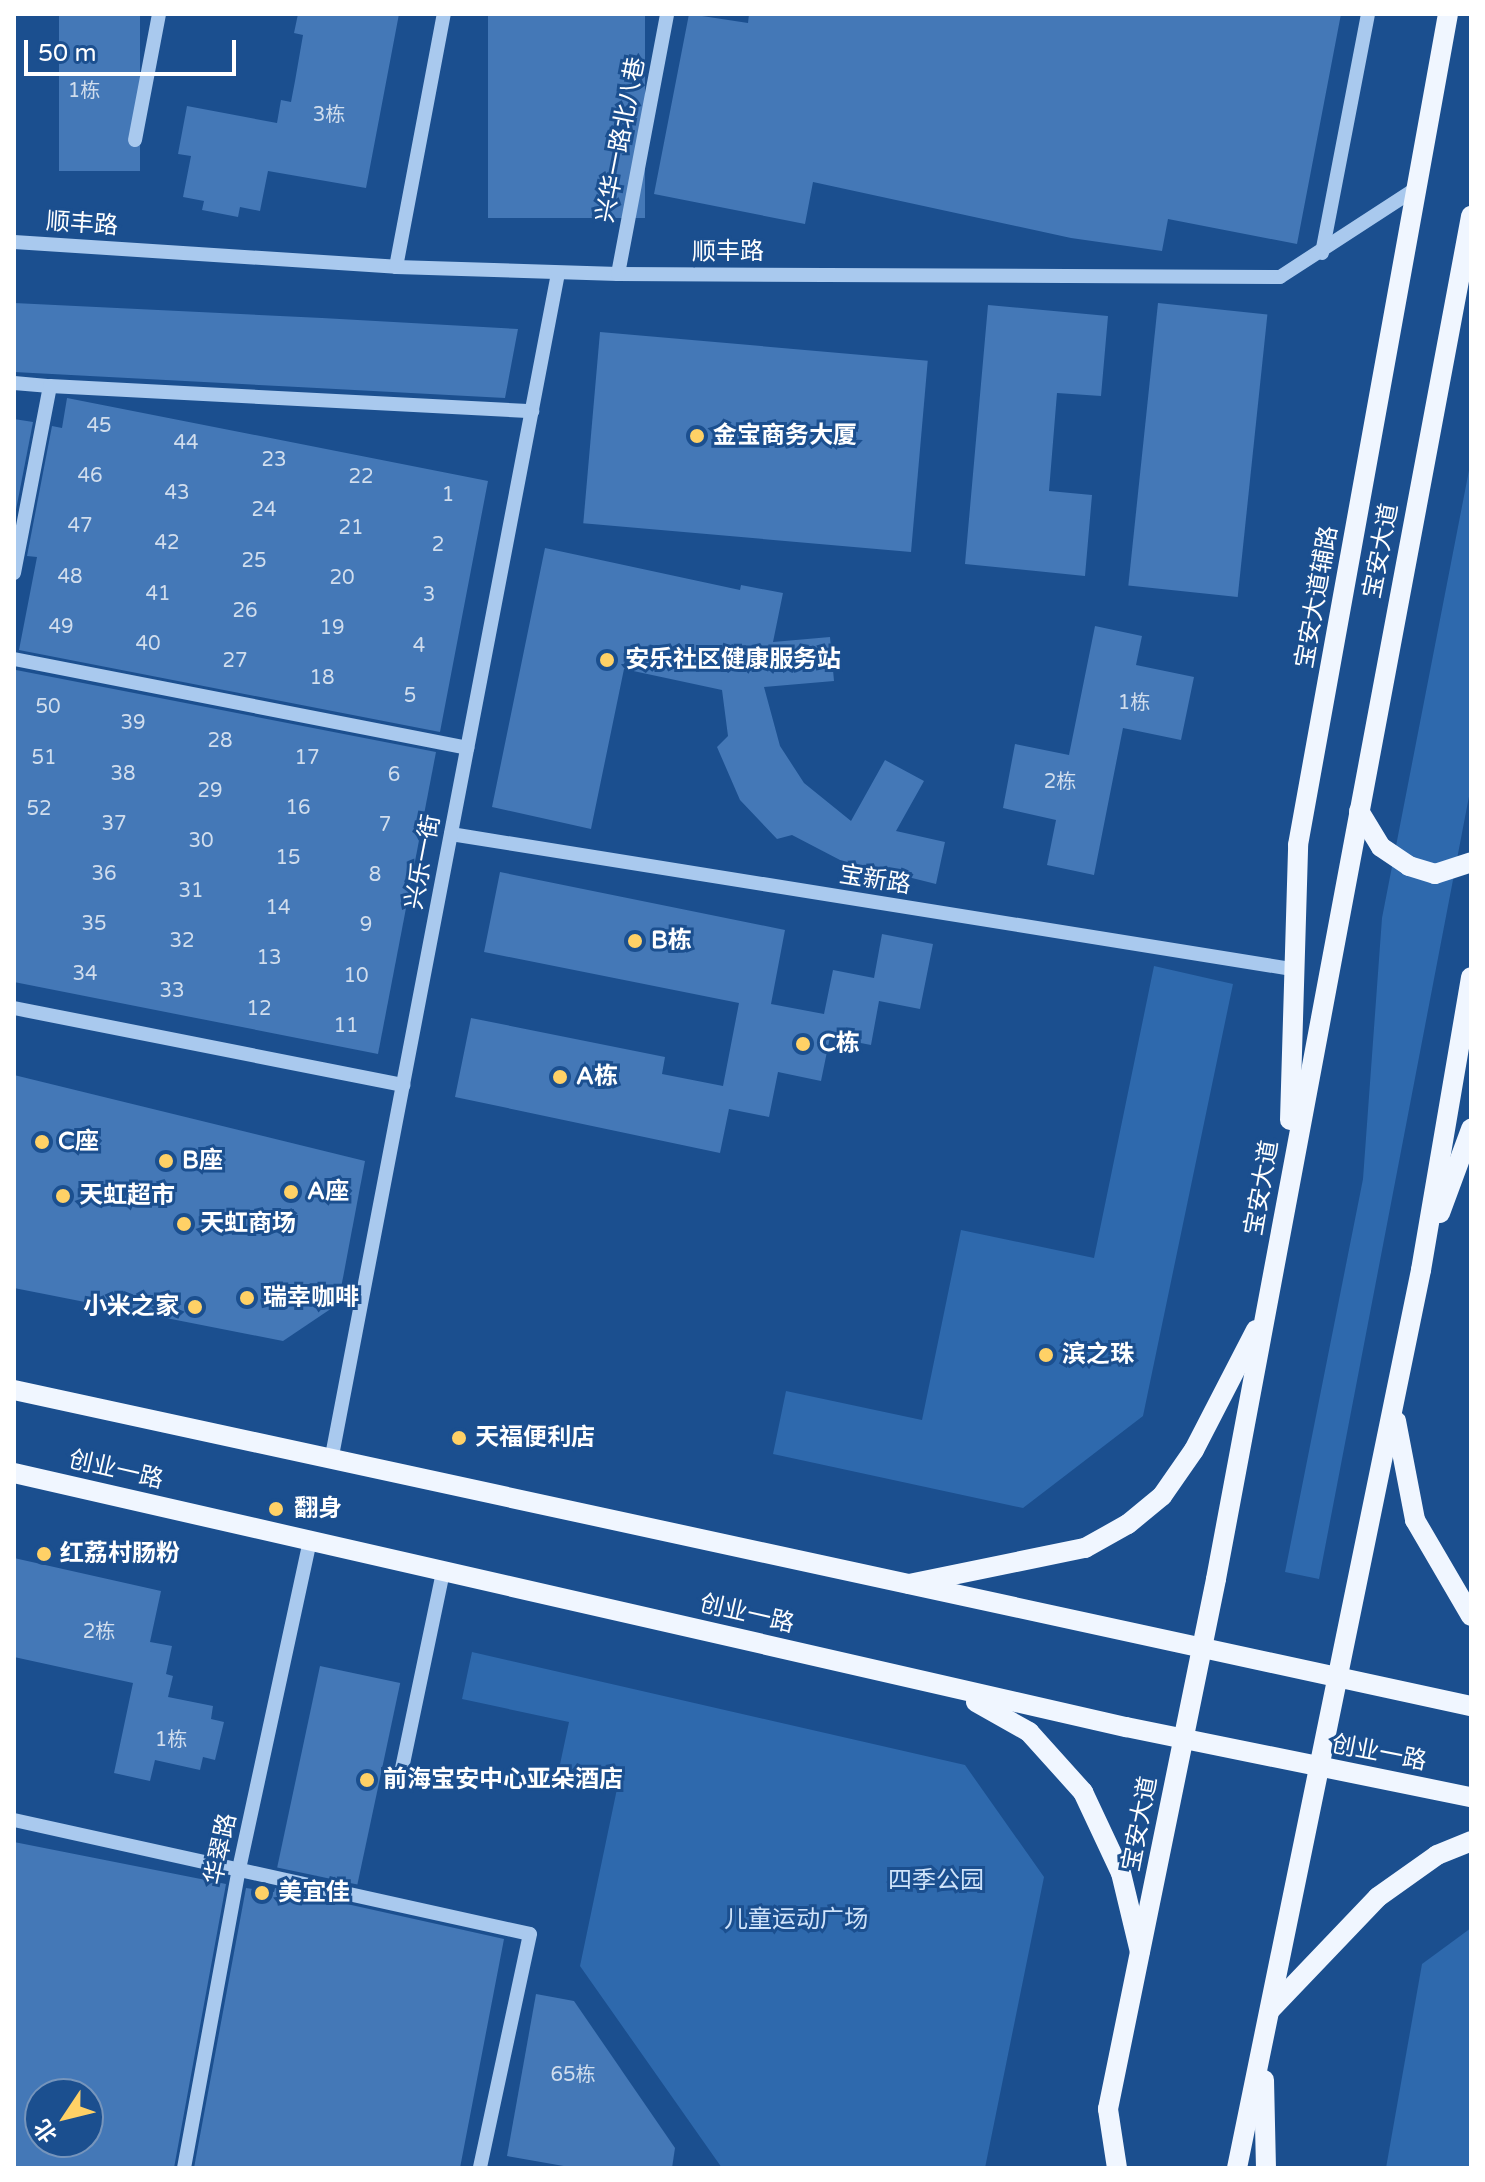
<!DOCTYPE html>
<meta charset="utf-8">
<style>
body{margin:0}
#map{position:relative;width:1485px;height:2182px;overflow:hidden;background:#1b4f8f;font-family:"Varela Round","Noto Sans SC",sans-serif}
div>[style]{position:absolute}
.green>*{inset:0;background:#2e69ad}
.building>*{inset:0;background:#4478b7;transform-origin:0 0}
.minor>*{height:14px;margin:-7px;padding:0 7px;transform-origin:7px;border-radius:7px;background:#a9c9ee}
.major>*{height:20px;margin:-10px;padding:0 10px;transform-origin:10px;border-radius:10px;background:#f0f6ff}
.dots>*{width:22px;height:22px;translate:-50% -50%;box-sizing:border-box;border:4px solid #1b4f8f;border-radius:50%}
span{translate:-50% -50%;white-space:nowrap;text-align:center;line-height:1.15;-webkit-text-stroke:6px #1b4f8f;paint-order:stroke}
.number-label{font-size:20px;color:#d0dded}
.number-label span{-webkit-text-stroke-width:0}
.street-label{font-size:24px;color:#fff}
.poi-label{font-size:24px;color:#fff;font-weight:700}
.left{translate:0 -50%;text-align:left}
.right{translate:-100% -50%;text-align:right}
.park-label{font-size:24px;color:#cfe3fa}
.frame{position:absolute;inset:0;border:16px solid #fff;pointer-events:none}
.north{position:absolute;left:24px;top:2078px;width:80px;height:80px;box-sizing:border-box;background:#1b4f8f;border:2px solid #7695bc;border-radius:50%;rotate:235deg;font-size:22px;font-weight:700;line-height:32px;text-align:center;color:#fff}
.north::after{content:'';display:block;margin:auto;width:28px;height:36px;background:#ffd166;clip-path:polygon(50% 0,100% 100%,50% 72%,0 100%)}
.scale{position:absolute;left:24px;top:40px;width:212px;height:36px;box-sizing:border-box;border:4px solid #fff;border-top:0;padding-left:10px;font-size:24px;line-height:28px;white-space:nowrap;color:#fff;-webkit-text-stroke:6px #1b4f8f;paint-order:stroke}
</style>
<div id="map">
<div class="green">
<div style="clip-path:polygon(1471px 460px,1471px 786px,1319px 1579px,1285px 1572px,1363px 1179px,1382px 918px)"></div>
<div style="clip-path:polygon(1154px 966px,1233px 984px,1143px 1416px,1023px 1508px,773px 1454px,786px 1391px,922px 1420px,961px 1230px,1094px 1258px)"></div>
<div style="clip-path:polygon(472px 1652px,965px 1765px,1044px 1877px,985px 2168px,722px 2168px,580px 1966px,618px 1784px,559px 1769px,569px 1722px,462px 1699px)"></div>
<div style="clip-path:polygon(1471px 1928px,1471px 2168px,1386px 2168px,1422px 1964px)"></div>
</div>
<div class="building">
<div style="left:59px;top:14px;width:81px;height:157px"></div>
<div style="clip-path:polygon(298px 14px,399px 14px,366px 188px,268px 171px,260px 211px,240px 207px,238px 217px,202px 210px,204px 201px,183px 197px,191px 156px,178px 154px,187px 106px,277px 123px,281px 100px,291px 102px,295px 81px,303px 35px,294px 33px)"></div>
<div style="left:488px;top:14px;width:157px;height:204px"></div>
<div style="clip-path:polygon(689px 14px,748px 23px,749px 14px,1341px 14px,1297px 244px,1168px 219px,1162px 251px,1071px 238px,813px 182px,805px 224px,654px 194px)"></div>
<div style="clip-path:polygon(14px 303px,322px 318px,518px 329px,505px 398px,298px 387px,14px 372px)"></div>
<div style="left:1158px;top:303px;width:110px;height:284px;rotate:6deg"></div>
<div style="clip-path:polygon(988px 305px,1108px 316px,1101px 396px,1057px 393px,1049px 491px,1092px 495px,1085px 576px,965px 564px)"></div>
<div style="left:600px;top:332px;width:329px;height:192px;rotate:5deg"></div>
<div style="clip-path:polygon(67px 398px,488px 481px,440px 732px,19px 650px,37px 557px,27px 556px,52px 426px,62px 428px)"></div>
<div style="clip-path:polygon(14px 419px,33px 422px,14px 520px)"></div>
<div style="clip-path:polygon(545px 548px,740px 590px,741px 585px,783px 593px,773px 642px,830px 637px,834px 681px,764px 687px,780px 746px,804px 783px,851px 821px,885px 760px,924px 781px,896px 831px,945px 842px,936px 884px,840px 860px,792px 835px,777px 839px,740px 800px,717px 747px,728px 736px,722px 690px,624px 669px,591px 829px,492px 807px)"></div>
<div style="clip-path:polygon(1095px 626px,1142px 636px,1136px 665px,1194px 677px,1181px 740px,1123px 728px,1094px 875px,1047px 865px,1056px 820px,1003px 808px,1015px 744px,1069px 755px)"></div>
<div style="clip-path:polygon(16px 670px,436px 752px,378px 1054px,14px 982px)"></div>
<div style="clip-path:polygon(500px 872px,785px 930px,771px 1004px,824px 1014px,833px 970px,874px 978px,882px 934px,933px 944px,920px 1009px,879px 1001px,871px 1045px,830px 1037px,821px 1081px,778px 1072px,769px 1117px,729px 1109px,720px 1153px,455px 1097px,471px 1018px,665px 1057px,662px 1074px,723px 1086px,739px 1003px,484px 952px)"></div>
<div style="clip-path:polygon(14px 1075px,365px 1161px,338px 1304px,283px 1341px,14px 1288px)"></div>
<div style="clip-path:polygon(14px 1558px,161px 1591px,150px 1642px,172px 1646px,166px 1674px,173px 1676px,168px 1697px,213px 1706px,211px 1719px,224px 1722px,215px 1760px,203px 1757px,200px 1770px,155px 1760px,150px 1781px,114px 1773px,133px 1683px,14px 1657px)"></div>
<div style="left:320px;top:1666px;width:82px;height:206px;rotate:12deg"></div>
<div style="clip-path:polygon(evenodd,14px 1842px,226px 1884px,174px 2168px,14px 2168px,14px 1842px,40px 2094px,88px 2094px,88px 2142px,40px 2142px,40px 2094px)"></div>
<div style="clip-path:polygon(246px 1888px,274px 1892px,275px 1888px,504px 1939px,460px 2168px,194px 2168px)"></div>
<div style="clip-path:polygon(536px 1994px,574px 2001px,675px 2148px,672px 2168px,575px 2168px,507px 2156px)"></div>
</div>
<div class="minor">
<div style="left:135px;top:140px;width:128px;rotate:-79.2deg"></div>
<div style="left:14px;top:242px;width:383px;rotate:3.7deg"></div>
<div style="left:396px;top:267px;width:222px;rotate:1.8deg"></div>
<div style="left:618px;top:274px;width:662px;rotate:0.26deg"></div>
<div style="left:1280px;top:277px;width:163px;rotate:-33deg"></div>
<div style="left:1322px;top:253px;width:243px;rotate:-79.1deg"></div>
<div style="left:396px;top:267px;width:258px;rotate:-79.3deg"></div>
<div style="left:618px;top:274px;width:265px;rotate:-79.3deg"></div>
<div style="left:14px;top:383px;width:36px;rotate:5deg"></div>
<div style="left:14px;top:573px;width:190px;rotate:-79.1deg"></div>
<div style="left:50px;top:386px;width:483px;rotate:3deg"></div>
<div style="left:14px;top:659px;width:462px;rotate:11.1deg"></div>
<div style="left:451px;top:834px;width:852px;rotate:9.12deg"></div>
<div style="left:14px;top:1008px;width:397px;rotate:11.2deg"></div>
<div style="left:331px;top:1461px;width:1209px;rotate:-79.18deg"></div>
<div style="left:400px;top:1778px;width:210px;rotate:-78.2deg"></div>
<div style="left:14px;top:1820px;width:528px;rotate:12.46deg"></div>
<div style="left:530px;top:1934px;width:239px;rotate:102.1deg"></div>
<div style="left:184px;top:2168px;width:304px;rotate:-79.6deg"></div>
<div style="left:239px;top:1869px;width:336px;rotate:-77.8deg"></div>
</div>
<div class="major">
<div style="left:1359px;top:811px;width:42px;rotate:58.6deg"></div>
<div style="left:1381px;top:847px;width:34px;rotate:34deg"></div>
<div style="left:1409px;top:866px;width:27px;rotate:17deg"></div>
<div style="left:1435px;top:874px;width:38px;rotate:-18deg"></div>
<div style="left:1290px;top:1120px;width:275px;rotate:-88.3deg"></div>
<div style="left:1298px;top:845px;width:844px;rotate:-79.77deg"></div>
<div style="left:1440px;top:1213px;width:90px;rotate:-69.7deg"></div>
<div style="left:14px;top:1390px;width:1491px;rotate:12.24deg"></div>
<div style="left:1396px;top:1421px;width:101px;rotate:79.1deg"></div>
<div style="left:1415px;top:1520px;width:111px;rotate:59.7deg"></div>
<div style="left:14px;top:1473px;width:1141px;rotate:12.87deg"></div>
<div style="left:1126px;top:1727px;width:352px;rotate:11.5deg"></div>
<div style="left:909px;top:1584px;width:180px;rotate:-11.6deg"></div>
<div style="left:1085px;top:1548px;width:49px;rotate:-29.2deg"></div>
<div style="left:1128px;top:1524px;width:44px;rotate:-39.5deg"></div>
<div style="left:1162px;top:1496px;width:56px;rotate:-55.2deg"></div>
<div style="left:1194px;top:1450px;width:135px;rotate:-62.7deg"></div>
<div style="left:976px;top:1702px;width:61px;rotate:29.5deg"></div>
<div style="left:1029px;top:1732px;width:81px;rotate:48deg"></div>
<div style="left:1083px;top:1792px;width:89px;rotate:64.9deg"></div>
<div style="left:1121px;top:1873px;width:81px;rotate:76.5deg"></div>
<div style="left:1270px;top:2010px;width:156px;rotate:-46.3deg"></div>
<div style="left:1378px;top:1897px;width:72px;rotate:-35.4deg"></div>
<div style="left:1437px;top:1855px;width:37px;rotate:-22deg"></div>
<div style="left:1264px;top:2080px;width:88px;rotate:88.7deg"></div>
<div style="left:1117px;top:2168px;width:60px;rotate:-98.7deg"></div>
<div style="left:1108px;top:2109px;width:541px;rotate:-78.48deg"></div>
<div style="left:1216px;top:1579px;width:1387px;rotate:-79.4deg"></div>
<div style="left:1237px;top:2168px;width:917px;rotate:-78.42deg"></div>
<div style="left:1421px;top:1270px;width:297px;rotate:-80.3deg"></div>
</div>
<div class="dots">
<div style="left:697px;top:436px;background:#ffd166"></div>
<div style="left:607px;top:660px;background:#ffd166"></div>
<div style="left:635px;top:941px;background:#ffd166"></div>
<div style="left:803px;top:1044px;background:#ffd166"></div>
<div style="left:560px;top:1077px;background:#ffd166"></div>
<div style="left:42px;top:1142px;background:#ffd166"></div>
<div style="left:166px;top:1161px;background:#ffd166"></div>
<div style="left:291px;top:1192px;background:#ffd166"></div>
<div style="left:63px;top:1196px;background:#ffd166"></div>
<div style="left:184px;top:1224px;background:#ffd166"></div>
<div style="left:247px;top:1298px;background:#ffd166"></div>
<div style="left:195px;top:1307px;background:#ffd166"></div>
<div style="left:1046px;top:1355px;background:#ffd166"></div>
<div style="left:459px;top:1438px;background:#ffd166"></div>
<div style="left:276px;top:1509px;background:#ffd166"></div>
<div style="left:44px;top:1554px;background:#ffd166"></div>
<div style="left:367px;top:1780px;background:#ffd166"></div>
<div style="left:262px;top:1893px;background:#ffd166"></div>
</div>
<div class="number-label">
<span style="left:84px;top:91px">1栋</span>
<span style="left:329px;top:115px">3栋</span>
<span style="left:99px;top:426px">45</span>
<span style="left:186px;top:443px">44</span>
<span style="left:274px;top:460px">23</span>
<span style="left:90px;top:476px">46</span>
<span style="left:361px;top:477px">22</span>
<span style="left:177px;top:493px">43</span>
<span style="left:448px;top:495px">1</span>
<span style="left:264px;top:510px">24</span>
<span style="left:80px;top:526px">47</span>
<span style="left:351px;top:528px">21</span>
<span style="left:167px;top:543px">42</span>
<span style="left:438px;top:545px">2</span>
<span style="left:254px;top:561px">25</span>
<span style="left:70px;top:577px">48</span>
<span style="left:342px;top:578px">20</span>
<span style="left:158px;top:594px">41</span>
<span style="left:429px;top:595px">3</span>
<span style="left:245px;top:611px">26</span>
<span style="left:61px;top:627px">49</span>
<span style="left:332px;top:628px">19</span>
<span style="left:148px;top:644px">40</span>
<span style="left:419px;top:646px">4</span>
<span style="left:235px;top:661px">27</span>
<span style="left:322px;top:678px">18</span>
<span style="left:410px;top:696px">5</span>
<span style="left:1134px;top:703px">1栋</span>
<span style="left:48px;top:707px">50</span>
<span style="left:133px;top:723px">39</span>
<span style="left:220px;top:741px">28</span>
<span style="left:44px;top:758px">51</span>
<span style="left:307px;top:758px">17</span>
<span style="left:123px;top:774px">38</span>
<span style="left:394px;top:775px">6</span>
<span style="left:1060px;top:782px">2栋</span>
<span style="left:210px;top:791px">29</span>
<span style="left:298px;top:808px">16</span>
<span style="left:39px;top:809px">52</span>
<span style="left:114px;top:824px">37</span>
<span style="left:385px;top:825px">7</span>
<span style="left:201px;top:841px">30</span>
<span style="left:288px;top:858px">15</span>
<span style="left:104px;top:874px">36</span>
<span style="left:375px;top:875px">8</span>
<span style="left:191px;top:891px">31</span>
<span style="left:278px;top:908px">14</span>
<span style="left:94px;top:924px">35</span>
<span style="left:366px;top:925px">9</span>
<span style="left:182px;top:941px">32</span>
<span style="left:269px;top:958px">13</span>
<span style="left:85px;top:974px">34</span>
<span style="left:356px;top:976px">10</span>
<span style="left:172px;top:991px">33</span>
<span style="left:259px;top:1009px">12</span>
<span style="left:346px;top:1026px">11</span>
<span style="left:99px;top:1632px">2栋</span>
<span style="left:171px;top:1740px">1栋</span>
<span style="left:573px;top:2075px">65栋</span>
</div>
<div class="street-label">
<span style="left:621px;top:140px;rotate:-79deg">兴华一路北八巷</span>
<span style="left:82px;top:224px;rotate:4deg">顺丰路</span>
<span style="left:728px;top:252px">顺丰路</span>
<span style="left:1381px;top:551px;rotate:-79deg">宝安大道</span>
<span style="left:1317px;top:597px;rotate:-80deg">宝安大道辅路</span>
<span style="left:423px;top:862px;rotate:-79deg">兴乐一街</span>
<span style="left:875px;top:880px;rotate:9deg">宝新路</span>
<span style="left:1262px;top:1188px;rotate:-80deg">宝安大道</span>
<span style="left:116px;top:1470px;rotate:13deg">创业一路</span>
<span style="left:747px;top:1614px;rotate:13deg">创业一路</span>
<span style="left:1379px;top:1753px;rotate:11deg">创业一路</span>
<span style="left:1140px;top:1824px;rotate:-79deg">宝安大道</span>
<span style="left:221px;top:1849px;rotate:-78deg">华翠路</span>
</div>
<div class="poi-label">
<span class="left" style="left:713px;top:436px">金宝商务大厦</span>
<span class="left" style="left:625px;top:660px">安乐社区健康服务站</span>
<span class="left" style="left:651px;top:941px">B栋</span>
<span class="left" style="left:819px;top:1044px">C栋</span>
<span class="left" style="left:576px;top:1077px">A栋</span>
<span class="left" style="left:58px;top:1142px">C座</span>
<span class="left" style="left:182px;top:1161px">B座</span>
<span class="left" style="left:307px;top:1192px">A座</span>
<span class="left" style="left:79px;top:1196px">天虹超市</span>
<span class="left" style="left:200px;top:1224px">天虹商场</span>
<span class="left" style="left:263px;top:1298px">瑞幸咖啡</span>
<span class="right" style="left:179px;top:1307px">小米之家</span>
<span class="left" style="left:1062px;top:1355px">滨之珠</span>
<span class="left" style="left:475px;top:1438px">天福便利店</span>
<span class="left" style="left:294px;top:1509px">翻身</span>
<span class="left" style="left:60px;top:1554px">红荔村肠粉</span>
<span class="left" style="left:383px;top:1780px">前海宝安中心亚朵酒店</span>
<span class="left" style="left:278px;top:1893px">美宜佳</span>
</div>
<div class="park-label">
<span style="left:936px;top:1881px">四季公园</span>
<span style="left:796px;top:1920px">儿童运动广场</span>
</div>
<div class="frame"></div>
<div class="north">北</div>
<div class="scale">50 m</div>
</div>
